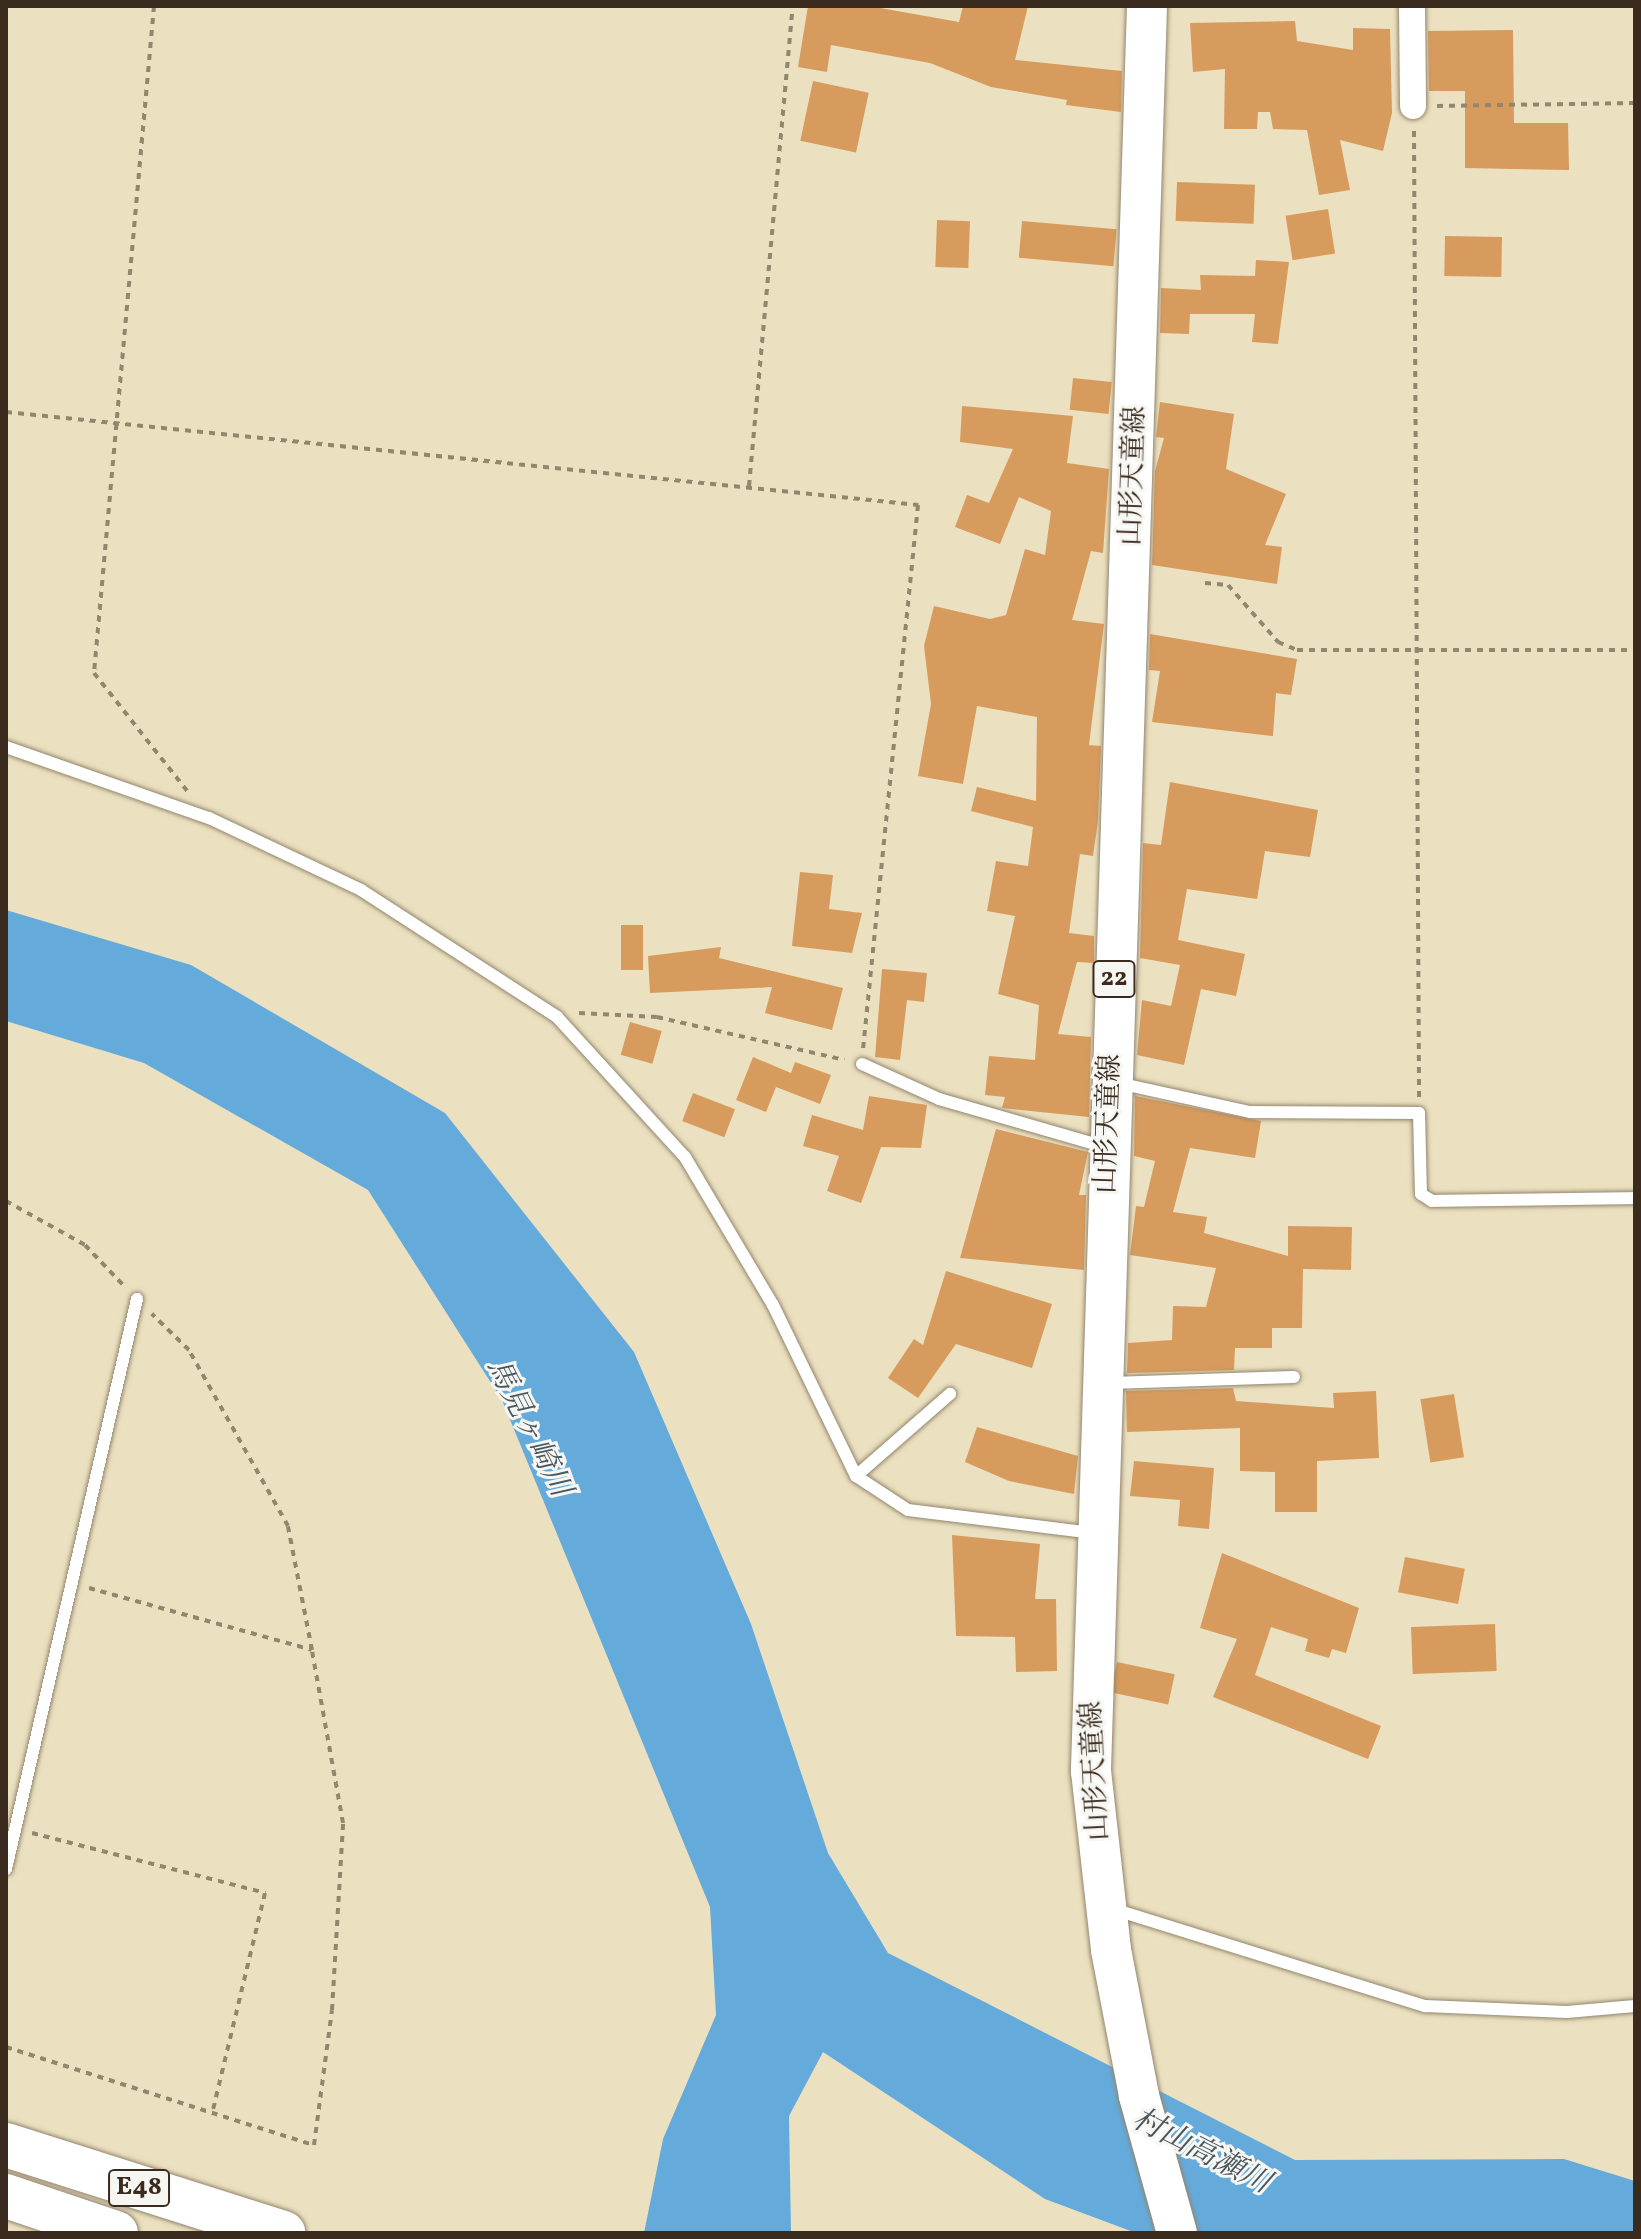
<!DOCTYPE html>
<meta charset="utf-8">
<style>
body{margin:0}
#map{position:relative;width:1641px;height:2239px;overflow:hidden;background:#ebe0bf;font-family:Vollkorn,"Noto Serif JP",serif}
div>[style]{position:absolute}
.water>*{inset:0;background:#64abdb}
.building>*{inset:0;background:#d79b5e;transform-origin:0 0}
.path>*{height:4px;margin-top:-2px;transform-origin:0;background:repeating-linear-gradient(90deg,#93856e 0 6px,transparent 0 12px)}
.roads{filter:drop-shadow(0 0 2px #93856e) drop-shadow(0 0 2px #93856e)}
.lane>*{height:12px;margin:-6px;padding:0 6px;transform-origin:6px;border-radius:6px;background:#fff}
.street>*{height:26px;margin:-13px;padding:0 13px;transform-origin:13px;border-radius:13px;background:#fff}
.primary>*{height:40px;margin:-20px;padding:0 20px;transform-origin:20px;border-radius:20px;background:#fff}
.highway>*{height:44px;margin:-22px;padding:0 22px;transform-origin:22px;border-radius:22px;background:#fff}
span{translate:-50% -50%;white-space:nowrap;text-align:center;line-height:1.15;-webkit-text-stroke:6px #f6f6f2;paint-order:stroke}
.shield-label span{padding:2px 6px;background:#f6f6f2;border:2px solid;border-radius:6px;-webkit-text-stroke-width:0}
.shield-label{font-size:26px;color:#3b2a1e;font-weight:700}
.street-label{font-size:28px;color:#3b2a1e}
.water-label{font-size:30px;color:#495760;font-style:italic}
.frame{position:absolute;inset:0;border:8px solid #3b2a1e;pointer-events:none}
</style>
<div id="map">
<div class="water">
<div style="clip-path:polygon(6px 910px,191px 965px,445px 1113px,634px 1352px,751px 1624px,828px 1853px,888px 1953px,1295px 2160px,1564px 2159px,1635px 2181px,1635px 2233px,1136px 2233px,1045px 2199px,823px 2052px,789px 2116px,791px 2233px,644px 2233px,663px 2139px,716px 2015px,710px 1907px,502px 1400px,368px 1190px,144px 1063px,6px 1021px)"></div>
</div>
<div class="building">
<div style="clip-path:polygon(808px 6px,869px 6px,959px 22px,963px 6px,1028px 6px,1015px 60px,1122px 71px,1121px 112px,1066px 105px,1067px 100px,991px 87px,930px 63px,831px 45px,827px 72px,798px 67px)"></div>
<div style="clip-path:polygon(1295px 21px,1297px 41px,1353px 50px,1353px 28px,1390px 29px,1392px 113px,1383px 151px,1340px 140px,1350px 190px,1319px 195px,1307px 130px,1273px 129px,1270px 112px,1258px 112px,1257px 129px,1224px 129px,1225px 69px,1193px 72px,1190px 23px)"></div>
<div style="clip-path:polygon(1513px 30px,1514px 123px,1568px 123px,1569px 170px,1465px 168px,1465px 91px,1429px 91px,1428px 31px)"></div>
<div style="left:813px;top:81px;width:57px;height:61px;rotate:12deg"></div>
<div style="left:1177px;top:182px;width:78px;height:39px;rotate:2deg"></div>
<div style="left:1328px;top:209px;width:45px;height:43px;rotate:81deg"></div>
<div style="left:937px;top:220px;width:33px;height:47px;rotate:2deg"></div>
<div style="left:1022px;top:221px;width:95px;height:37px;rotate:5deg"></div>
<div style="left:1445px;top:236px;width:57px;height:40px;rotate:1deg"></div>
<div style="clip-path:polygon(1256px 260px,1289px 262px,1278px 344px,1252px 342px,1255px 314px,1190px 314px,1189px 334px,1160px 333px,1161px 288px,1201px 290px,1200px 275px,1255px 276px)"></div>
<div style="left:1073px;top:378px;width:39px;height:32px;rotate:6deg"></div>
<div style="clip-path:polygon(1160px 402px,1234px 414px,1226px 469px,1286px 494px,1265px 545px,1282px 547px,1277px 584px,1152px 565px,1155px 471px,1164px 438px,1156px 437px)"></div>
<div style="clip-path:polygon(962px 406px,1073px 416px,1067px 463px,1109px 469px,1103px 553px,1091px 551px,1072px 620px,1104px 624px,1089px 745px,1101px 746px,1098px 821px,1093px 856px,1080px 854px,1069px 933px,1094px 936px,1094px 963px,1077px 962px,1058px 1034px,1091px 1037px,1089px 1117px,1002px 1108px,1005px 1097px,985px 1095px,989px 1056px,1035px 1060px,1039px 1005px,998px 994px,1015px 916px,987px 911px,996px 861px,1028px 866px,1033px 827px,971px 811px,977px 787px,1036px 801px,1037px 717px,977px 706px,963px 784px,918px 776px,931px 704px,924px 646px,934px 606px,990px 619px,1006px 615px,1025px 549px,1045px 555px,1051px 511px,1019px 497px,1000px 544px,955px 527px,967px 495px,989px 503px,1013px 449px,960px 442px)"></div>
<div style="clip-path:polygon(1150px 634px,1297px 659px,1291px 695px,1276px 693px,1273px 736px,1152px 722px,1160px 671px,1149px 670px)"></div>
<div style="clip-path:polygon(1170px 782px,1318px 810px,1310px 857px,1265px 851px,1257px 899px,1187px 889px,1178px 940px,1245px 954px,1236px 996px,1201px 989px,1184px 1065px,1137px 1055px,1142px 1000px,1171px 1006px,1180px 965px,1140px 958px,1143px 843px,1161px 845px)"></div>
<div style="clip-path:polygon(800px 872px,833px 875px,829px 909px,862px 913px,852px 953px,792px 946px)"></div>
<div style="left:621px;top:925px;width:22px;height:45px"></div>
<div style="clip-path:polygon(721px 947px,719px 958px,843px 988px,832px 1030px,765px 1013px,772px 987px,650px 993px,648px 956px)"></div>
<div style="clip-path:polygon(882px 969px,927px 973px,924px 1002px,907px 1000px,900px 1060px,875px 1057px)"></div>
<div style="left:630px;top:1022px;width:33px;height:34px;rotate:16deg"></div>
<div style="clip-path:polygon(753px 1057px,791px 1073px,795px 1062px,831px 1075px,820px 1104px,776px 1087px,766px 1112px,736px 1100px)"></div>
<div style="left:693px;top:1093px;width:45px;height:30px;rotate:21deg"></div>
<div style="clip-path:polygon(869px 1096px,927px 1105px,921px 1148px,881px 1147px,861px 1203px,827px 1191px,839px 1156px,803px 1146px,812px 1115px,863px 1130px)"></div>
<div style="clip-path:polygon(1135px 1096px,1261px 1121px,1255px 1158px,1190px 1148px,1173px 1212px,1207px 1217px,1204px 1233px,1288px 1256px,1288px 1226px,1352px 1227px,1351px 1270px,1303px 1269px,1302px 1328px,1272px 1328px,1272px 1348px,1235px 1348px,1234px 1370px,1127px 1373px,1128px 1343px,1172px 1340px,1173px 1306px,1206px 1307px,1216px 1268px,1130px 1255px,1136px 1206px,1144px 1207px,1155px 1161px,1134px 1156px)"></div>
<div style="clip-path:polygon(996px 1129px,1088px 1152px,1079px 1195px,1086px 1195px,1084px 1270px,960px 1258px)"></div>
<div style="clip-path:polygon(946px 1271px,1052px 1304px,1032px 1368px,956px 1344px,918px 1398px,888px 1378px,914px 1339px,923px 1345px)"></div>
<div style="clip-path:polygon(1233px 1388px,1236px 1401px,1334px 1408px,1333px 1393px,1376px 1391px,1379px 1458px,1317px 1461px,1317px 1512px,1275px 1512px,1275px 1472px,1240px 1471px,1240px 1428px,1127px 1432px,1126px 1391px)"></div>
<div style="left:1454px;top:1394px;width:64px;height:34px;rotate:81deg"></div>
<div style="clip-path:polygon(977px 1427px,1078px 1456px,1074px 1494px,1009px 1481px,965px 1462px)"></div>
<div style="clip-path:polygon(1134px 1461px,1214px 1468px,1209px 1529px,1178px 1526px,1180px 1500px,1130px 1496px)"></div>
<div style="clip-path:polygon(952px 1535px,1040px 1544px,1035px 1599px,1056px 1599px,1057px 1671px,1016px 1672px,1015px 1637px,956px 1636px)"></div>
<div style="clip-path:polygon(1222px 1553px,1359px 1608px,1346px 1653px,1332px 1649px,1329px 1658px,1305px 1651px,1308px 1639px,1271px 1627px,1255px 1675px,1381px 1726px,1368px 1759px,1213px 1697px,1237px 1639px,1200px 1628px)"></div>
<div style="left:1405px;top:1557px;width:61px;height:36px;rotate:11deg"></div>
<div style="left:1495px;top:1624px;width:47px;height:84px;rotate:88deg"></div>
<div style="left:1117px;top:1662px;width:59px;height:31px;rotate:12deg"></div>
</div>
<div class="path">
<div style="left:154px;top:6px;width:670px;rotate:95.14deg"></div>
<div style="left:94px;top:673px;width:152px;rotate:51.7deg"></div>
<div style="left:1437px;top:106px;width:198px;rotate:-0.9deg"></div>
<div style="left:1414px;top:131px;width:967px;rotate:89.7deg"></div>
<div style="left:6px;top:412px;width:917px;rotate:5.82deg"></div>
<div style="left:918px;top:505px;width:547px;rotate:95.77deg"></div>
<div style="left:749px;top:486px;width:482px;rotate:-84.8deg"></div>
<div style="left:1205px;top:583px;width:23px;rotate:5deg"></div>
<div style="left:1228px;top:585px;width:76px;rotate:48.7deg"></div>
<div style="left:1278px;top:642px;width:21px;rotate:23deg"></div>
<div style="left:1297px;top:650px;width:338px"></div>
<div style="left:579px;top:1013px;width:78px;rotate:2.9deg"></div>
<div style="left:657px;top:1017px;width:192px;rotate:12.9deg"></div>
<div style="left:6px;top:1201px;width:90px;rotate:29.1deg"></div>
<div style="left:85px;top:1245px;width:59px;rotate:46.4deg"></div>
<div style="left:89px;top:1588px;width:231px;rotate:15.5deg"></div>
<div style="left:312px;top:1650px;width:126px;rotate:-101deg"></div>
<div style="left:288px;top:1526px;width:202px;rotate:-119.4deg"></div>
<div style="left:189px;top:1350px;width:52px;rotate:-135.8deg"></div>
<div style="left:32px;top:1833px;width:241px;rotate:14.4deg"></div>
<div style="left:265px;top:1893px;width:226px;rotate:103.5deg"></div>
<div style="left:6px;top:2047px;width:323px;rotate:17.7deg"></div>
<div style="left:314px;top:2145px;width:136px;rotate:-82.4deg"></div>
<div style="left:332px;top:2010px;width:187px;rotate:-86.6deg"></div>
<div style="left:343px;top:1823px;width:176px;rotate:-100.2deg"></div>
</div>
<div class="roads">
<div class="lane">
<div style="left:6px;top:747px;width:215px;rotate:19.3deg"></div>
<div style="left:209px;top:818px;width:168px;rotate:25.3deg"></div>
<div style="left:361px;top:890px;width:234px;rotate:32.9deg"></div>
<div style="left:557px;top:1017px;width:190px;rotate:47.6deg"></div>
<div style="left:685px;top:1157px;width:172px;rotate:59.3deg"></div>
<div style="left:773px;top:1305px;width:190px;rotate:64.1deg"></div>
<div style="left:856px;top:1476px;width:62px;rotate:33.2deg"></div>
<div style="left:908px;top:1510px;width:185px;rotate:7.1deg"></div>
<div style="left:862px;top:1064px;width:85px;rotate:24.4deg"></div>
<div style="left:939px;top:1099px;width:173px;rotate:16.1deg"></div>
<div style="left:1118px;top:1083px;width:135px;rotate:12.4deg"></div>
<div style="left:1250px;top:1112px;width:169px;rotate:0.3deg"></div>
<div style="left:1419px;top:1113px;width:81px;rotate:88.6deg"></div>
<div style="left:1421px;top:1194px;width:13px;rotate:32deg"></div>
<div style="left:1432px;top:1201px;width:203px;rotate:-0.8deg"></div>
<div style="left:1109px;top:1383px;width:185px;rotate:-1.9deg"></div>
<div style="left:856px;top:1476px;width:125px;rotate:-41.1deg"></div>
<div style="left:6px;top:1869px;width:585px;rotate:-77.06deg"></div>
<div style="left:1113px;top:1909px;width:327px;rotate:17.3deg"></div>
<div style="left:1425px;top:2006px;width:142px;rotate:2.4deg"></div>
<div style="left:1567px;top:2012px;width:68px;rotate:-5deg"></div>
</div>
<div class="street">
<div style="left:1412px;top:6px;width:100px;rotate:89.4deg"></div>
</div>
<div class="primary">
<div style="left:1147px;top:6px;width:1766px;rotate:91.82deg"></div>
<div style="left:1091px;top:1771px;width:180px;rotate:83.6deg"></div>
<div style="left:1111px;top:1950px;width:149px;rotate:79.1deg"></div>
<div style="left:1139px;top:2096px;width:142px;rotate:74.5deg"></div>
</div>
<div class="highway">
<div style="left:6px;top:2145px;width:291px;rotate:17.6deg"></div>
<div style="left:6px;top:2196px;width:116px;rotate:18.6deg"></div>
</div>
</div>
<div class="shield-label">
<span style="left:1114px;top:979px">22</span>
<span style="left:139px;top:2188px">E48</span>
</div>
<div class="street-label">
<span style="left:1134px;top:476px;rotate:-88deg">山形天童線</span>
<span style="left:1109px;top:1124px;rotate:-88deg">山形天童線</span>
<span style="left:1096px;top:1771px;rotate:-93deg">山形天童線</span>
</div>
<div class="water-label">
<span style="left:528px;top:1428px;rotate:63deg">馬見ヶ崎川</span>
<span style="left:1201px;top:2152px;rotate:27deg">村山高瀬川</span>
</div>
<div class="frame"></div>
</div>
